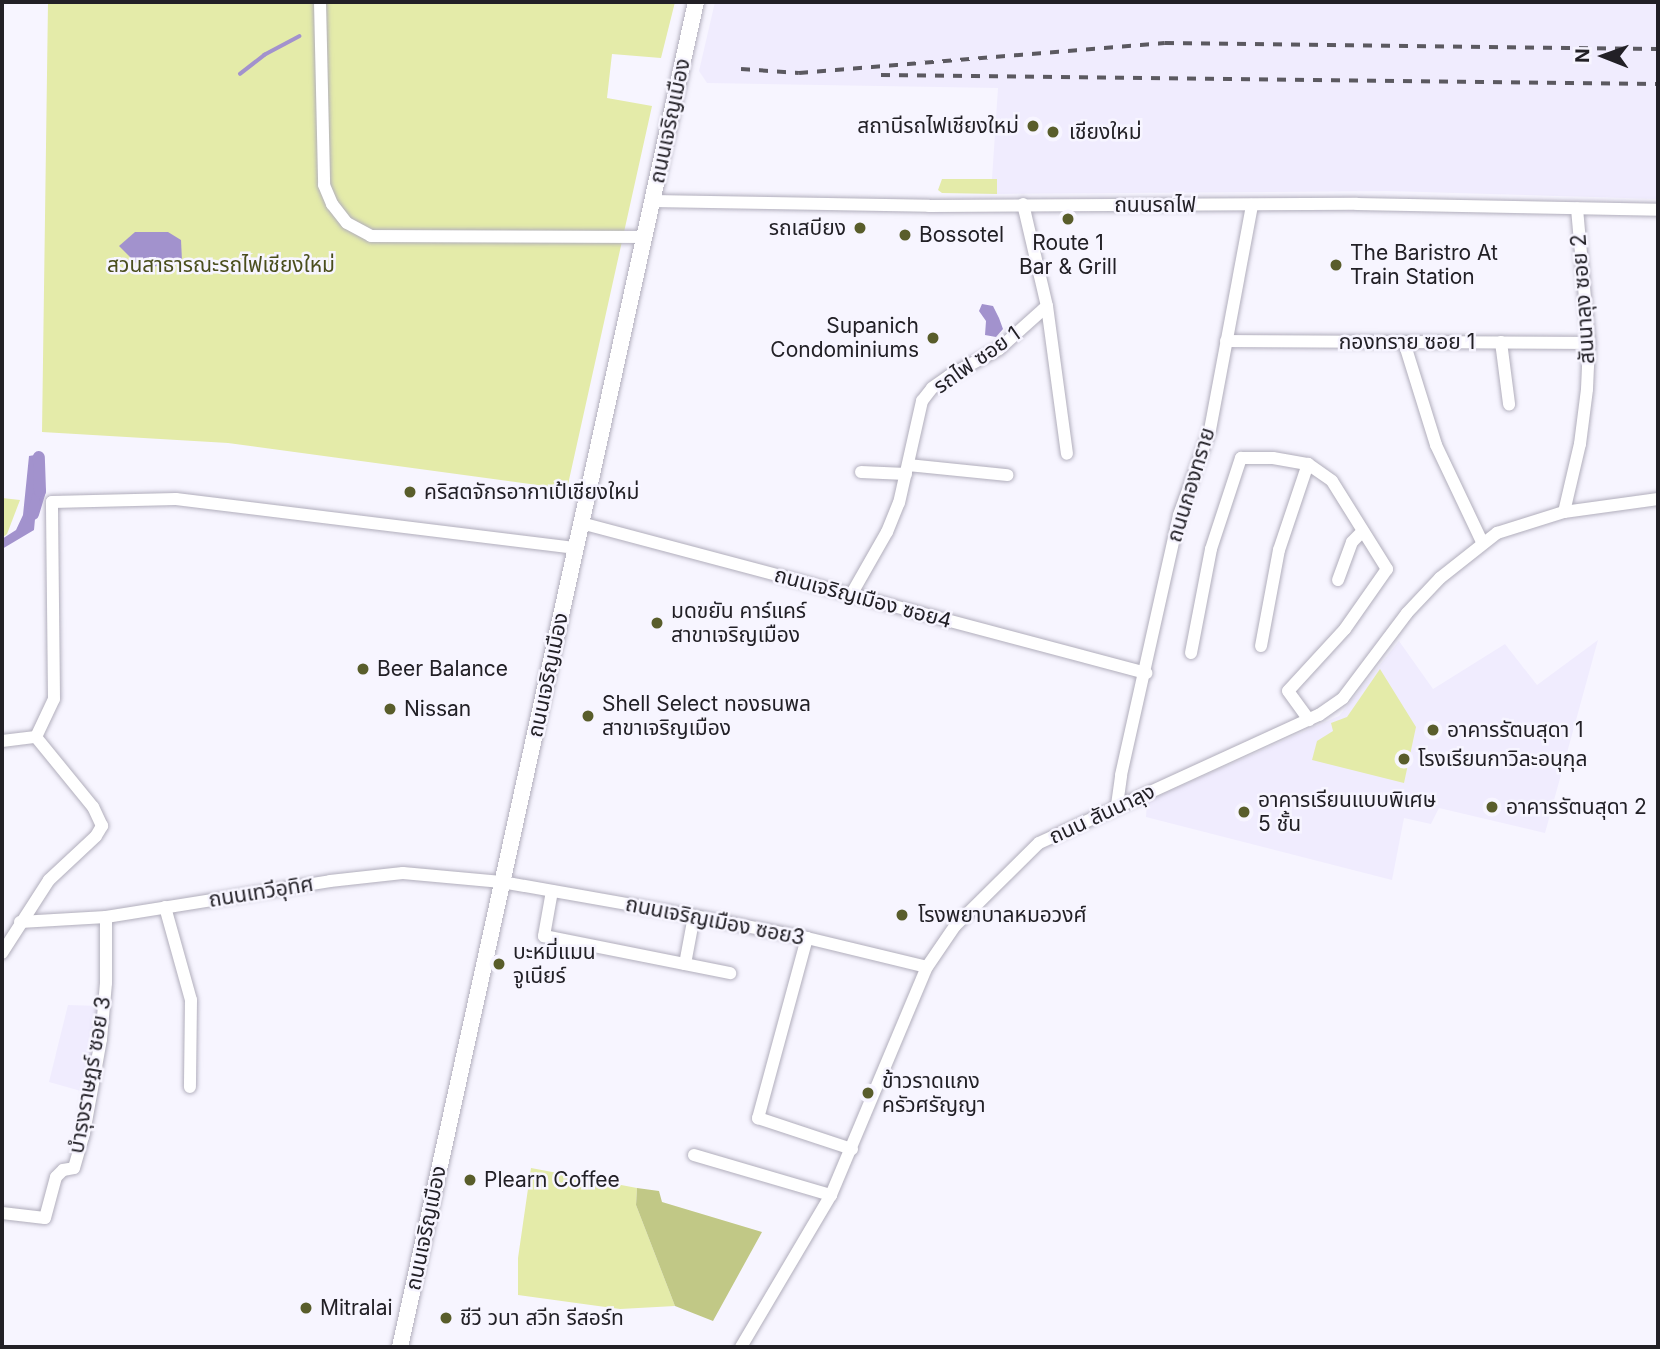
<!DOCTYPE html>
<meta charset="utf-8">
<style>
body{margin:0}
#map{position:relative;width:1660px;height:1349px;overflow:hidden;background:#f7f5ff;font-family:Inter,"Noto Sans Thai",sans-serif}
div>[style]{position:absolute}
.built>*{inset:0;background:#f0ecfe}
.green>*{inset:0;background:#e4eba9}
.forest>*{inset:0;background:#c1c886}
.water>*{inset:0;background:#a292cd}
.stream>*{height:3.5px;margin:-1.75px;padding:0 1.75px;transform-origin:1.75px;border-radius:1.75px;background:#a292cd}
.canal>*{height:12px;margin:-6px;padding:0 6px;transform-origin:6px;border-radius:6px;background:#a292cd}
.roads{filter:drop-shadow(0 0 2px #b1aebc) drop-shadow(0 0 2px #b1aebc)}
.minor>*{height:12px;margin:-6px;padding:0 6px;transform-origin:6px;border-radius:6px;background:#fff}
.major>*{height:16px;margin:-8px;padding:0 8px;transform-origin:8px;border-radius:8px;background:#fff}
.rail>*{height:3.5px;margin-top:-1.75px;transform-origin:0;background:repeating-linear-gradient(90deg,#5b5960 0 9px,transparent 0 18px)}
.dots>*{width:19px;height:19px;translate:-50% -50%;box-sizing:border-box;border:4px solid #f7f5ff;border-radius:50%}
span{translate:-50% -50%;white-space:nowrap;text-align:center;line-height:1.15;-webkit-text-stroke:5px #f7f5ff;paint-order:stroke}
.street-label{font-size:21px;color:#222026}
.poi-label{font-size:21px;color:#222026}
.right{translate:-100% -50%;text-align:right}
.left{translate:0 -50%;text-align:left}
.park-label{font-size:21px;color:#4a4e1d}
.frame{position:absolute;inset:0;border:4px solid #222026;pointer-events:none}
.north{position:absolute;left:1569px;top:21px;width:70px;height:70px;-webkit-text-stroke:5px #f7f5ff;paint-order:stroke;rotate:271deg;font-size:19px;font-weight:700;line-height:28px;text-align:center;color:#222026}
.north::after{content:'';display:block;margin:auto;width:24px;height:32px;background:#222026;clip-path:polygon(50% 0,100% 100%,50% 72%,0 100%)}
</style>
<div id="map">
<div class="built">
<div style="clip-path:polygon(715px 2px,1658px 2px,1658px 199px,1388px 191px,991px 194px,998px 88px,707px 83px,699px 71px)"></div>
<div style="clip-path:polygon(1598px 640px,1545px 833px,1439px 808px,1431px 824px,1404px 818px,1392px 880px,1146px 817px,1147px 801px,1339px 716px,1399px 641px,1433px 689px,1505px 644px,1537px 685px)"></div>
<div style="clip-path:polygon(68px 1005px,100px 1006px,88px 1093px,49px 1082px)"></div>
</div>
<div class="green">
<div style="clip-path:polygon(48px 2px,675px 2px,661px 58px,612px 54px,607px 98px,652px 106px,567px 489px,228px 443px,42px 432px)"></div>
<div style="clip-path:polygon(942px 179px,997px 179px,997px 194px,942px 193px,938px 190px)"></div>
<div style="clip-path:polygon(2px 498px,20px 500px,7px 534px,2px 538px)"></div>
<div style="clip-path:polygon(1380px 669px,1416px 727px,1404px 783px,1312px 760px,1317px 741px,1333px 731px,1331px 723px,1347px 717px)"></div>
<div style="clip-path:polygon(531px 1168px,637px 1188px,636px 1205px,675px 1306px,620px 1309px,518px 1295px,518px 1258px)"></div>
</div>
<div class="forest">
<div style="clip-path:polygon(637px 1188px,659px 1191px,662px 1202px,762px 1232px,713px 1321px,675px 1306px,636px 1205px)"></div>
</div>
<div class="water">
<div style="clip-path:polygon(135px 232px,168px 232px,181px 240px,182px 261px,142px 269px,119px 246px)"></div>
<div style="clip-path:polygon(982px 304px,993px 306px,999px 318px,1003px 329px,996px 337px,985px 335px,986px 321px,979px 311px)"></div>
<div style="clip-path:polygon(41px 454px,34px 530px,2px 549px,2px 539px,16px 530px,23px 515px,29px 456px)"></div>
</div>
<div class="stream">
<div style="left:240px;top:74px;width:31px;rotate:-38deg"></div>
<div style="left:264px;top:55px;width:40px;rotate:-28deg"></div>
</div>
<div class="canal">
<div style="left:33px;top:514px;width:24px;rotate:-73deg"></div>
<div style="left:40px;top:491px;width:34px;rotate:-92deg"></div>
</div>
<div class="roads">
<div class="minor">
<div style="left:320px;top:2px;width:183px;rotate:88.7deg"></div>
<div style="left:324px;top:185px;width:21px;rotate:67deg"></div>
<div style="left:332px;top:204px;width:24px;rotate:52deg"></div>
<div style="left:347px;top:223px;width:27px;rotate:28deg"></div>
<div style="left:371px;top:236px;width:273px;rotate:0.2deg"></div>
<div style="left:652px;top:201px;width:277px;rotate:1deg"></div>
<div style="left:929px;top:206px;width:428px;rotate:-0.3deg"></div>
<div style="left:1357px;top:204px;width:301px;rotate:1.1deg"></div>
<div style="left:1023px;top:204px;width:105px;rotate:76.8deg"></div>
<div style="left:1047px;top:306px;width:149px;rotate:82.3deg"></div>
<div style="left:1226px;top:341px;width:363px;rotate:0.3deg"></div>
<div style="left:1404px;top:342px;width:108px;rotate:72.7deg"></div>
<div style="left:1436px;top:445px;width:107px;rotate:64.6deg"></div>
<div style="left:1501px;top:342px;width:63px;rotate:82.6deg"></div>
<div style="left:908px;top:465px;width:100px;rotate:5.8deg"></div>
<div style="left:861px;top:472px;width:45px;rotate:2.5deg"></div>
<div style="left:1564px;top:512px;width:70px;rotate:-76.8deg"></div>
<div style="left:1580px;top:444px;width:55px;rotate:-82.7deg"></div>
<div style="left:1587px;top:389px;width:46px;rotate:-87.5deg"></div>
<div style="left:1589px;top:343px;width:135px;rotate:-95.1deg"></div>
<div style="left:581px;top:523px;width:585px;rotate:14.87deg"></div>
<div style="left:1338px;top:580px;width:40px;rotate:-69.8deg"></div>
<div style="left:1352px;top:542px;width:14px;rotate:-45deg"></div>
<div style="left:851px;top:595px;width:73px;rotate:-60.3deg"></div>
<div style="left:887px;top:532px;width:31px;rotate:-68deg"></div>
<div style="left:899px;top:503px;width:105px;rotate:-77.3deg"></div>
<div style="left:922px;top:401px;width:16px;rotate:-52deg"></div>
<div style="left:932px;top:388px;width:21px;rotate:-35deg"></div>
<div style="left:949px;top:376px;width:57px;rotate:-28.4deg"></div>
<div style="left:999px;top:349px;width:64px;rotate:-41.9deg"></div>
<div style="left:1261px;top:646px;width:98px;rotate:-79.4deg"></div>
<div style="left:1279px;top:550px;width:91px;rotate:-71.4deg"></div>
<div style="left:1191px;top:653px;width:106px;rotate:-79.1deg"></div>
<div style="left:1211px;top:549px;width:96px;rotate:-71.8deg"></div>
<div style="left:1241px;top:458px;width:32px"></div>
<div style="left:1273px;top:458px;width:36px;rotate:10deg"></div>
<div style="left:1308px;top:464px;width:29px;rotate:35deg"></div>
<div style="left:1332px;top:481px;width:104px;rotate:58deg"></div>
<div style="left:1387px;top:569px;width:73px;rotate:125deg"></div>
<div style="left:1345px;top:629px;width:84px;rotate:132.6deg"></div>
<div style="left:1288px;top:691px;width:36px;rotate:54deg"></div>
<div style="left:36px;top:737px;width:42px;rotate:-64.7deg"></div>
<div style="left:54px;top:699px;width:197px;rotate:-90.6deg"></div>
<div style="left:52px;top:502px;width:124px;rotate:-1.4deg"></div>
<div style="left:176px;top:499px;width:403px;rotate:7deg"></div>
<div style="left:2px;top:741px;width:34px;rotate:-7deg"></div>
<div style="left:1117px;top:805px;width:30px;rotate:-82deg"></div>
<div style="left:1121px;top:775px;width:266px;rotate:-77.4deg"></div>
<div style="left:1179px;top:515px;width:90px;rotate:-70deg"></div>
<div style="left:1210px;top:430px;width:229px;rotate:-79.4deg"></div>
<div style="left:552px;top:891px;width:46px;rotate:100.1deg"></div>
<div style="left:544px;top:936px;width:190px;rotate:11.3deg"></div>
<div style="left:165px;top:907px;width:97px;rotate:74.4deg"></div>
<div style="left:191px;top:1000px;width:87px;rotate:90.7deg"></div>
<div style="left:20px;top:922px;width:86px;rotate:-3.3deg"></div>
<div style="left:106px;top:917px;width:227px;rotate:-9.1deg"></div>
<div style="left:330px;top:881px;width:73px;rotate:-6.3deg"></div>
<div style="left:403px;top:873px;width:99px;rotate:5.2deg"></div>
<div style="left:502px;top:882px;width:195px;rotate:10deg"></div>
<div style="left:694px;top:916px;width:115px;rotate:11deg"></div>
<div style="left:807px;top:938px;width:123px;rotate:13.6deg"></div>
<div style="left:807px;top:938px;width:187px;rotate:105.2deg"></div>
<div style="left:758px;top:1118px;width:99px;rotate:18.3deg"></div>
<div style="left:2px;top:953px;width:87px;rotate:-57.2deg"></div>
<div style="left:49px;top:880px;width:64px;rotate:-43.1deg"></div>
<div style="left:96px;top:836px;width:12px;rotate:-59deg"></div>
<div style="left:102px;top:826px;width:21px;rotate:-115deg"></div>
<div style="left:93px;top:807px;width:90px;rotate:-129.2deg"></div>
<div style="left:685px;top:964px;width:49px;rotate:-79.4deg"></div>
<div style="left:694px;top:1155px;width:143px;rotate:16.3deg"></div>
<div style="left:2px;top:1213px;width:43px;rotate:6.6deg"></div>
<div style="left:45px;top:1218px;width:42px;rotate:-75deg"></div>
<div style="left:56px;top:1177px;width:10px;rotate:-45deg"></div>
<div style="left:63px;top:1170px;width:11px;rotate:-10deg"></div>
<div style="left:74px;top:1168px;width:36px;rotate:-74deg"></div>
<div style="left:84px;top:1133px;width:96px;rotate:-79.7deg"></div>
<div style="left:101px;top:1039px;width:56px;rotate:-84.9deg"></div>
<div style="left:106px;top:983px;width:66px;rotate:-90deg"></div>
<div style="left:741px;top:1347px;width:177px;rotate:-59.4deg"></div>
<div style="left:831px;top:1195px;width:247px;rotate:-67.2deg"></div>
<div style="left:927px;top:967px;width:50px;rotate:-55.7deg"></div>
<div style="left:955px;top:926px;width:118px;rotate:-44.7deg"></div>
<div style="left:1039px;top:843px;width:308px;rotate:-24.6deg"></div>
<div style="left:1319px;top:715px;width:29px;rotate:-35deg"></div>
<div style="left:1343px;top:698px;width:106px;rotate:-53deg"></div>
<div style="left:1407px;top:613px;width:48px;rotate:-46.7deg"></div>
<div style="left:1440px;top:578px;width:73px;rotate:-38.3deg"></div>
<div style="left:1497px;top:533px;width:70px;rotate:-17.4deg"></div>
<div style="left:1564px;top:512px;width:95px;rotate:-7.9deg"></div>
</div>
<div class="major">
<div style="left:400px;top:1347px;width:1377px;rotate:-77.59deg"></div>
</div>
</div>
<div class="rail">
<div style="left:741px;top:69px;width:58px;rotate:3.9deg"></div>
<div style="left:799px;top:73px;width:367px;rotate:-4.7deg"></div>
<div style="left:1165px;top:43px;width:493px;rotate:0.7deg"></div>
<div style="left:881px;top:75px;width:777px;rotate:0.66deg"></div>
</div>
<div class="dots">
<div style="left:1033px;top:126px;background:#595d2b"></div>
<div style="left:1053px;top:132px;background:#595d2b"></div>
<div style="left:1068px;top:219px;background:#595d2b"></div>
<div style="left:860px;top:228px;background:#595d2b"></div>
<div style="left:905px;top:235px;background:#595d2b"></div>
<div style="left:1336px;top:265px;background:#595d2b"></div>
<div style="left:933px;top:338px;background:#595d2b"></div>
<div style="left:410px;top:492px;background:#595d2b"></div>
<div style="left:657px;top:623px;background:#595d2b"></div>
<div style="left:363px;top:669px;background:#595d2b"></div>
<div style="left:390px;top:709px;background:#595d2b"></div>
<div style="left:588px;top:716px;background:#595d2b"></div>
<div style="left:1433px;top:730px;background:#595d2b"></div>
<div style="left:1404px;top:759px;background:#595d2b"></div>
<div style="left:1492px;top:807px;background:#595d2b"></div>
<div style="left:1244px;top:812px;background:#595d2b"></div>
<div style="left:902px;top:915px;background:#595d2b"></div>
<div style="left:499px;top:964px;background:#595d2b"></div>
<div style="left:868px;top:1093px;background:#595d2b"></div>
<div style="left:470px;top:1180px;background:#595d2b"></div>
<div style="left:306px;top:1308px;background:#595d2b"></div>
<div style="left:446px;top:1318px;background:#595d2b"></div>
</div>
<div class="street-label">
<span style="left:670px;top:121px;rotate:-78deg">ถนนเจริญเมือง</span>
<span style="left:1155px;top:205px">ถนนรถไฟ</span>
<span style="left:1583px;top:299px;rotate:-94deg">สันนาลุง ซอย 2</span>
<span style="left:1407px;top:342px">กองทราย ซอย 1</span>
<span style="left:977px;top:360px;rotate:-35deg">รถไฟ ซอย 1</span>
<span style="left:1191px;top:485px;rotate:-73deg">ถนนกองทราย</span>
<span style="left:863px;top:598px;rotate:15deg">ถนนเจริญเมือง ซอย4</span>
<span style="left:548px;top:675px;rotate:-78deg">ถนนเจริญเมือง</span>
<span style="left:1102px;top:814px;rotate:-25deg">ถนน สันนาลุง</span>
<span style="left:261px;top:892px;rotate:-9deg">ถนนเทวีอุทิศ</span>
<span style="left:715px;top:921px;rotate:11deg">ถนนเจริญเมือง ซอย3</span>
<span style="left:90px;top:1075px;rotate:-80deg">บำรุงราษฏร์ ซอย 3</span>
<span style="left:426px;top:1228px;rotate:-78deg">ถนนเจริญเมือง</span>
</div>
<div class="poi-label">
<span class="right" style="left:1019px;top:126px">สถานีรถไฟเชียงใหม่</span>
<span class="left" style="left:1069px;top:132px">เชียงใหม่</span>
<span class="right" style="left:846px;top:228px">รถเสบียง</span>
<span class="left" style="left:919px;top:235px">Bossotel</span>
<span style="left:1068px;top:255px">Route 1<br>Bar &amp; Grill</span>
<span class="left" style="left:1350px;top:265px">The Baristro At<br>Train Station</span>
<span class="right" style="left:919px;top:338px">Supanich<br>Condominiums</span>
<span class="left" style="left:424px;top:492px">คริสตจักรอากาเป้เชียงใหม่</span>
<span class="left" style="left:671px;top:623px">มดขยัน คาร์แคร์<br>สาขาเจริญเมือง</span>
<span class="left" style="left:377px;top:669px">Beer Balance</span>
<span class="left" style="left:602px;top:716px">Shell Select ทองธนพล<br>สาขาเจริญเมือง</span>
<span class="left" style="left:404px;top:709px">Nissan</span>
<span class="left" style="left:1447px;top:730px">อาคารรัตนสุดา 1</span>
<span class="left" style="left:1418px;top:759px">โรงเรียนกาวิละอนุกุล</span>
<span class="left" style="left:1258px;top:812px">อาคารเรียนแบบพิเศษ<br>5 ชั้น</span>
<span class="left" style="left:1506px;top:807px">อาคารรัตนสุดา 2</span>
<span class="left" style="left:918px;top:915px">โรงพยาบาลหมอวงศ์</span>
<span class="left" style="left:513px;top:964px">บะหมี่แมน<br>จูเนียร์</span>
<span class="left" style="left:882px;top:1093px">ข้าวราดแกง<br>ครัวศรัญญา</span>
<span class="left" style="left:484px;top:1180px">Plearn Coffee</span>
<span class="left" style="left:320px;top:1308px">Mitralai</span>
<span class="left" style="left:460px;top:1318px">ชีวี วนา สวีท รีสอร์ท</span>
</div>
<div class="park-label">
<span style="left:221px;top:265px">สวนสาธารณะรถไฟเชียงใหม่</span>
</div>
<div class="frame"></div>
<div class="north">N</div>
</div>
